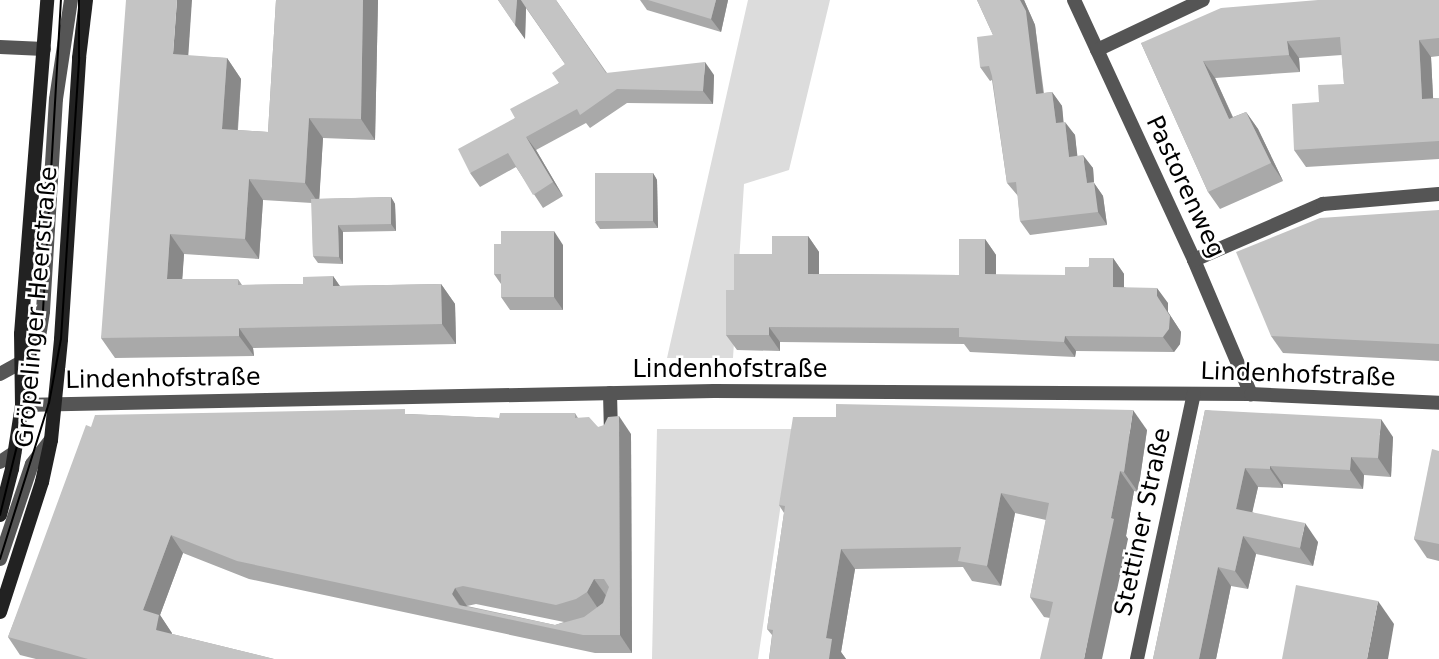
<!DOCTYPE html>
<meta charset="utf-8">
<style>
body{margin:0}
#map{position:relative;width:1439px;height:659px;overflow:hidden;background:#fff;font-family:"DejaVu Sans",sans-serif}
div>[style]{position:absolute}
.green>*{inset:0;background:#dcdcdc}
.service>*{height:14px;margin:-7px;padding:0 7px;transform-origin:7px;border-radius:7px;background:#555}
.pedestrian>*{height:14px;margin:-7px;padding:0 7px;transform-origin:7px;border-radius:7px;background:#555}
.minor>*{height:14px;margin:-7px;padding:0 7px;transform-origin:7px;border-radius:7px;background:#555}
.secondary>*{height:14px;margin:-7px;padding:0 7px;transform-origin:7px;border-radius:7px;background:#222}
.tram>*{height:2px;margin:-1px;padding:0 1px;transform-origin:1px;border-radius:1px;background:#000}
.wall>*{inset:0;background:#a9a9a9}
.shaded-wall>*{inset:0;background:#898989}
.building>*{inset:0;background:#c4c4c4;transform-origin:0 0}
span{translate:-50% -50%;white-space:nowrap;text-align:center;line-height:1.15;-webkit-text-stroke:5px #fff;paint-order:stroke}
.street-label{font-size:24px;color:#000}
</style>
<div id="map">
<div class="green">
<div style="clip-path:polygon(748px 0,830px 0,789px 170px,744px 184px,733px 358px,667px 358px)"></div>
<div style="clip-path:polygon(657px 429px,792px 429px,758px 659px,652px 659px)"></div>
</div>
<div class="service">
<div style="left:20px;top:363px;width:32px;rotate:-54deg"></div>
<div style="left:39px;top:337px;width:26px;rotate:-81deg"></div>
<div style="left:43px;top:311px;width:212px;rotate:-86.5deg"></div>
<div style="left:56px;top:99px;width:100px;rotate:-81.4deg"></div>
<div style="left:610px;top:393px;width:41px;rotate:88.6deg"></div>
<div style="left:0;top:559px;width:100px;rotate:-71.4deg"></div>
<div style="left:32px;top:464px;width:31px;rotate:-52deg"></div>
</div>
<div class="pedestrian">
<div style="left:0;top:462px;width:17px;rotate:-33deg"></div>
</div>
<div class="minor">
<div style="left:1074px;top:0;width:286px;rotate:65.2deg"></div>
<div style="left:1194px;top:260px;width:146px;rotate:67deg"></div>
<div style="left:0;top:47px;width:44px;rotate:2.6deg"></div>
<div style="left:1097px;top:50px;width:117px;rotate:-25.3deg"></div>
<div style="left:1194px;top:260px;width:141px;rotate:-23.5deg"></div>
<div style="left:1323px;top:204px;width:116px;rotate:-4.9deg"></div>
<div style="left:0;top:374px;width:23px;rotate:-29deg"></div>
<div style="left:22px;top:405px;width:692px;rotate:-1.16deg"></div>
<div style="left:714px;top:391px;width:537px;rotate:0.32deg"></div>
<div style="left:1251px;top:394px;width:188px;rotate:2.7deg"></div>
<div style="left:1137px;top:659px;width:271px;rotate:-77.9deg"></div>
</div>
<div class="secondary">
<div style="left:0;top:515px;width:48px;rotate:-75.4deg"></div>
<div style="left:12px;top:469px;width:65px;rotate:-81.1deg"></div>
<div style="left:22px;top:405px;width:71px;rotate:-90.8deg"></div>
<div style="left:21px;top:334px;width:335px;rotate:-85.5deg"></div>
<div style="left:0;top:612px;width:137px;rotate:-72.1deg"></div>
<div style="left:42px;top:482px;width:43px;rotate:-77.9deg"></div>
<div style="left:51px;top:440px;width:101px;rotate:-84.3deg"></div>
<div style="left:61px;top:339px;width:282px;rotate:-86.3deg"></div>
<div style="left:79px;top:58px;width:58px;rotate:-83.1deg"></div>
</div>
<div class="tram">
<div style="left:0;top:515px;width:113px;rotate:-76.2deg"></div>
<div style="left:27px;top:405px;width:95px;rotate:-80.3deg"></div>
<div style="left:43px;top:311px;width:312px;rotate:-86.7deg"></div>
<div style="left:0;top:559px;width:164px;rotate:-72.6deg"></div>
<div style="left:49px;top:403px;width:65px;rotate:-79.4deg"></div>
<div style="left:61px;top:339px;width:282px;rotate:-86.3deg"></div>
<div style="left:79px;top:58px;width:58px;rotate:-90deg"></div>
</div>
<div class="wall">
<div style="clip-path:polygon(276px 0,378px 0,375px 140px,323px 138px,319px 199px,391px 197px,395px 204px,396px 231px,343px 232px,343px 264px,318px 263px,313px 256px,312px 203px,263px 200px,259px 259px,184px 254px,182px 279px,238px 279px,242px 285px,303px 284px,333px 276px,340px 286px,441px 284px,455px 304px,456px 344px,253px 348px,254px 356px,115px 358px,101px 338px,188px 56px,227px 58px,241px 79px,238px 130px,268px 132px)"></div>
<div style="clip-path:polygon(498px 0,556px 0,607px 73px,714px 75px,713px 104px,627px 103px,590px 128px,586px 123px,536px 150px,563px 196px,543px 208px,516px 167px,480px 187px,470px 173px,515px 118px,559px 83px,565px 64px,526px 8px,525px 39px)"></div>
<div style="clip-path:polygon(640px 0,728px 0,721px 32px,647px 10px)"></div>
<div style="clip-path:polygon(977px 0,1024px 0,1035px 25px,1044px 93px,1052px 92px,1062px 106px,1063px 122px,1075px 135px,1077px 156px,1093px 168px,1094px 183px,1103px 196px,1107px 225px,1030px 235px,1020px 221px,1018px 196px,1007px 183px,992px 80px,990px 81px,980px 67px,993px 35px)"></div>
<div style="clip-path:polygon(1439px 0,1439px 56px,1431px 57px,1433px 98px,1439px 98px,1439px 159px,1306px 167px,1294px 150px,1319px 102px,1344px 84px,1342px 55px,1299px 58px,1300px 72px,1215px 78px,1233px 117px,1246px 112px,1258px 129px,1283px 181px,1220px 209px,1208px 192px,1141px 43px)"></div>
<div style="clip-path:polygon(653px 173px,657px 180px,658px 228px,600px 229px,595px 222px)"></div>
<div style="clip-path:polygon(1439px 210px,1439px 361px,1283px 353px,1271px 336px)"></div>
<div style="clip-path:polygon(808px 236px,819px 252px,819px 274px,959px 275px,985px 239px,996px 255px,996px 275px,1065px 275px,1113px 258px,1124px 274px,1124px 287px,1168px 303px,1168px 312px,1181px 332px,1180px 344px,1174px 352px,1076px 351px,1075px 357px,970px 352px,964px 344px,780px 342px,780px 351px,737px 350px,726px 335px,734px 290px,772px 254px)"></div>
<div style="clip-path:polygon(563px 245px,563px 310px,510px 310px,501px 297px,501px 284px,494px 274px)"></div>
<div style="clip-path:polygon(1205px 410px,1393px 437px,1391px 477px,1364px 475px,1363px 489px,1283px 484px,1283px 488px,1258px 487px,1252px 512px,1318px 542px,1313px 566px,1256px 554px,1248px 589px,1231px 586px,1216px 659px,1153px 659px)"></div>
<div style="clip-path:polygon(evenodd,575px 413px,578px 418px,598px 427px,631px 434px,632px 653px,595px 653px,249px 579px,183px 553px,160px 615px,172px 634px,274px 659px,36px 659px,20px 655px,8px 637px,91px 427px,408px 414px,499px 418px,575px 413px,476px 604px,564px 622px,555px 625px,467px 606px,476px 604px)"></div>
<div style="clip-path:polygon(1147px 430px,1138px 492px,1134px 491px,1126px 536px,1128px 539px,1050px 618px,1044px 617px,1030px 597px,1046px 520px,1015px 513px,1001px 586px,972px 581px,963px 567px,855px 569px,841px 652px,846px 659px,769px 659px,772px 635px,767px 629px,784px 513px,779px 505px)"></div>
<div style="clip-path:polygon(1439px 451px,1439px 561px,1427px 558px,1414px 539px)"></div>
</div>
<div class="shaded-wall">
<div style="clip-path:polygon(177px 0,192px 0,187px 75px,173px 54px)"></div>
<div style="clip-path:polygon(363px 0,378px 0,375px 140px,361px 119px)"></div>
<div style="clip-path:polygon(517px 0,521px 0,526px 8px,525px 39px,515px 25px)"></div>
<div style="clip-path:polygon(716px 0,728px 0,721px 32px,711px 19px)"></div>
<div style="clip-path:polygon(1020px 0,1024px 0,1035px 25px,1045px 108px,1036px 94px)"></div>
<div style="clip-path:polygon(1419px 40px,1431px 57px,1434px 116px,1422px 99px)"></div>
<div style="clip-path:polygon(1287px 41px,1299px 58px,1300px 72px,1289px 55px)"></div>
<div style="clip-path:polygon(227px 58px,241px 79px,236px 150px,222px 129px)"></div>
<div style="clip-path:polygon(1203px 61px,1215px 78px,1241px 136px,1229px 119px)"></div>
<div style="clip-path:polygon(705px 62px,714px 75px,713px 104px,703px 91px)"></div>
<div style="clip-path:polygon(1052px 92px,1062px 106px,1065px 136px,1056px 123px)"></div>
<div style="clip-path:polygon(1246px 112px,1258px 129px,1283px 181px,1271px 163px)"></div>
<div style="clip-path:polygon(309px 118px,323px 138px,319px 204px,305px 183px)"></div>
<div style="clip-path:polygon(1065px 122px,1075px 135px,1079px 170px,1069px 157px)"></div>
<div style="clip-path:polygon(526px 137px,536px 150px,563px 196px,553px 182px)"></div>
<div style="clip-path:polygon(1083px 155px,1093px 168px,1094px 183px,1103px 196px,1107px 225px,1098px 212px,1087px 183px)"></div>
<div style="clip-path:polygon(653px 173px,657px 180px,658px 228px,653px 221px)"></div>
<div style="clip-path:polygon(249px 179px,263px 200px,259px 259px,245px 239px)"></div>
<div style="clip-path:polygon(391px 197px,395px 204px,396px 231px,391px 224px)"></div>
<div style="clip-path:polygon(338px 225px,343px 232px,343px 264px,339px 257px)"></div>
<div style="clip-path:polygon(554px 231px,563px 245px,563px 310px,554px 297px)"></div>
<div style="clip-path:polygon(170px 234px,184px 254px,181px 299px,167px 279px)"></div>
<div style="clip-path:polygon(808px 236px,819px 252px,819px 289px,808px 274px)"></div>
<div style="clip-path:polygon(985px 239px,996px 255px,996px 290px,985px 274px)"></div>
<div style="clip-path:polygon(1113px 258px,1124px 274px,1124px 303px,1113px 287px)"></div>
<div style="clip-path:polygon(333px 276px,347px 297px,333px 286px)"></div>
<div style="clip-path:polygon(441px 284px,455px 304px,456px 344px,442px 324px)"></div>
<div style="clip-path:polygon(1157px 288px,1168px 303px,1168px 312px,1181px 332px,1180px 344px,1174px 352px,1163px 337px,1157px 296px)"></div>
<div style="clip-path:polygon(769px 327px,780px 342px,780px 351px,769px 335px)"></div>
<div style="clip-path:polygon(239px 328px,253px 348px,254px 356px,239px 336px)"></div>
<div style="clip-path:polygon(1065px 336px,1076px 351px,1075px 357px,1064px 342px)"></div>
<div style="clip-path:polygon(1133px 410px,1147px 430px,1138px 492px,1124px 472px)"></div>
<div style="clip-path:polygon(619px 416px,631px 434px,632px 653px,620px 635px)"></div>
<div style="clip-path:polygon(1381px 419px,1393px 437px,1391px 477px,1378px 458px)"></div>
<div style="clip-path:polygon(1351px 457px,1364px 475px,1363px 489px,1350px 470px)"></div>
<div style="clip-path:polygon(1270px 466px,1283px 484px,1283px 488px,1270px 469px)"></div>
<div style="clip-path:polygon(1245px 468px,1258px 487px,1249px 527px,1236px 509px)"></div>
<div style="clip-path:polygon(1120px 471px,1134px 491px,1126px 536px,1128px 539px,1102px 659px,1084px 659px)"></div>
<div style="clip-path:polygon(1001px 493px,1015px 513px,1001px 586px,987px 566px)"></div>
<div style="clip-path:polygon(1305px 523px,1318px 542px,1313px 566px,1300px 548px)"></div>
<div style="clip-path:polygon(171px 535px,183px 553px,160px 615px,172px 633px,168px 647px,143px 610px)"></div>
<div style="clip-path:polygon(1243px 536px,1256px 554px,1248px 589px,1235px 571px)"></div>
<div style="clip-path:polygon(841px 549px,855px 569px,841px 652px,846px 659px,829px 659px,826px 638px)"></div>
<div style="clip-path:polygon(1218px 567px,1231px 586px,1216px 659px,1199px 659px)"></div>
<div style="clip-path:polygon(594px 579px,607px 597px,599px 610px,587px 592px)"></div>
<div style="clip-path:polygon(455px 588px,467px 606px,463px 609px,452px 594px)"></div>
<div style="clip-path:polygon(1378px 601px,1394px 624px,1388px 659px,1367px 659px)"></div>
</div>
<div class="building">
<div style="clip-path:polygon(126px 0,177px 0,173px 54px,227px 58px,222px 129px,268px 132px,276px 0,363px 0,361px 119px,309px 118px,305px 183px,249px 179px,245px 239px,170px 234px,167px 279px,238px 279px,238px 285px,303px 284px,303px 277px,333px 276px,333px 286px,441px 284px,442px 324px,239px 328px,239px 336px,101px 338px)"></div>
<div style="clip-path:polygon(498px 0,517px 0,515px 25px)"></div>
<div style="clip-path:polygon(521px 0,556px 0,606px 73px,705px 62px,703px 91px,617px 89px,580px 115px,577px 109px,526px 137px,553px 182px,533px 195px,508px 153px,470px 173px,458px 149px,515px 118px,510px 109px,559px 83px,552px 73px,565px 64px)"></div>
<div style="clip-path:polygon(648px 0,716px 0,711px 19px)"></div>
<div style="clip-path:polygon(977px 0,1020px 0,1026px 11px,1036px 94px,1052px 92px,1056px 123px,1065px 122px,1069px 157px,1083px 155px,1087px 183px,1094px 182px,1098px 212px,1020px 221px,1016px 182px,1007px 183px,992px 76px,989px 66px,980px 67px,977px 37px,993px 35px)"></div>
<div style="clip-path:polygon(1318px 0,1439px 0,1439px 38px,1419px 40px,1422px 99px,1439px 98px,1439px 141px,1294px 150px,1292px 104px,1319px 102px,1318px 85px,1344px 84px,1340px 37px,1287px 41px,1289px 55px,1203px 61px,1229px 119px,1246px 112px,1271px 163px,1208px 192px,1141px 43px,1221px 8px)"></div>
<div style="left:653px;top:173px;width:48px;height:58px;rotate:90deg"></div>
<div style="clip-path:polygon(391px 197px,391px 224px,338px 225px,339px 257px,313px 256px,311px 199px)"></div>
<div style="clip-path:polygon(1439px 210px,1439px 344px,1271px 336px,1236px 252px,1320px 218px)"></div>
<div style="clip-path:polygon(501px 231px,554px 231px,554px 297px,501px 297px,501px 274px,494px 274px,494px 244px,501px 244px)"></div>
<div style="clip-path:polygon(772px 236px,808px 236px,808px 274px,959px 275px,959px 239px,985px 239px,985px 274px,1065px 275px,1065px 267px,1089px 267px,1089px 258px,1113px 258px,1113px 287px,1157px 288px,1157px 296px,1170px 316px,1169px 329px,1163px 337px,1065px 336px,1064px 342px,959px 337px,959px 328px,769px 327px,769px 335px,726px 335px,726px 290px,734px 290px,734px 254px,772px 254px)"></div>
<div style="clip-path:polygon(836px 404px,1133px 410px,1124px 472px,1120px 471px,1111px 518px,1114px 519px,1084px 659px,1040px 659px,1053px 602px,1030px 597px,1049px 503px,1001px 493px,987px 566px,958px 561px,961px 547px,841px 549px,826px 638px,832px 639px,829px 659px,769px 659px,773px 630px,767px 629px,785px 506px,779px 505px,793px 417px,836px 417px)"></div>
<div style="clip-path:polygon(evenodd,405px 409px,405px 414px,499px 418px,500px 413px,575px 413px,575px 418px,589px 417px,598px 427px,604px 425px,608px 417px,619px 416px,620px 635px,583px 635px,237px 561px,171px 535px,143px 610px,159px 615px,156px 630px,274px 659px,88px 659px,8px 637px,86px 425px,91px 427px,95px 415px,405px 409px,594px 579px,604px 579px,609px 587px,603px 603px,584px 617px,555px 625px,459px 605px,452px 594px,455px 588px,463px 586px,556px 605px,576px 599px,587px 592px,594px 579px)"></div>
<div style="clip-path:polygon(1205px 410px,1381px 419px,1378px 458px,1351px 457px,1350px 470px,1270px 466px,1270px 469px,1245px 468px,1236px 509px,1305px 523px,1300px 548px,1243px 536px,1235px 571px,1218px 567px,1199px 659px,1153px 659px)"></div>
<div style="clip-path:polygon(1432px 449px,1439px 451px,1439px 544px,1414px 539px)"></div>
<div style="clip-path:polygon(1296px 585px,1378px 601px,1367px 659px,1282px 659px)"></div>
</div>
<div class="street-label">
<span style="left:1185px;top:187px;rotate:65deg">Pastorenweg</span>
<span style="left:37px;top:307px;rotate:-85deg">Gröpelinger Heerstraße</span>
<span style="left:730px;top:370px">Lindenhofstraße</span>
<span style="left:1298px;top:375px;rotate:2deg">Lindenhofstraße</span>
<span style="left:163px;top:379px;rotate:-1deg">Lindenhofstraße</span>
<span style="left:1143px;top:522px;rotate:-78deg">Stettiner Straße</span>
</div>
</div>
